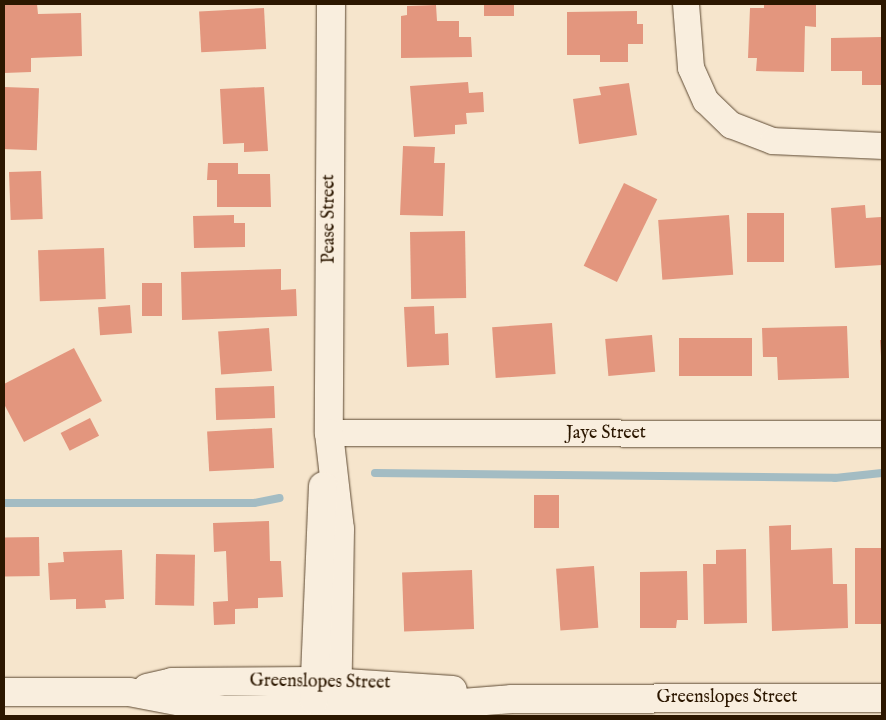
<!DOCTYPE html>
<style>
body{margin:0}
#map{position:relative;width:886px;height:720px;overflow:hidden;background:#f6e5cc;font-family:"IM FELL English",serif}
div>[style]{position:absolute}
.stream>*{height:8px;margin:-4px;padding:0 4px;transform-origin:4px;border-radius:4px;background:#a3bcc3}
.building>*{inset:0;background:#e3967e;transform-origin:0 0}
.roads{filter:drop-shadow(0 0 1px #5e4a33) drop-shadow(0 0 1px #5e4a33)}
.street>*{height:26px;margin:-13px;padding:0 13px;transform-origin:13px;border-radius:13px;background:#f9eede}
.secondary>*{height:28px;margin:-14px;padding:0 14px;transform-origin:14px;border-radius:14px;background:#f9eede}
span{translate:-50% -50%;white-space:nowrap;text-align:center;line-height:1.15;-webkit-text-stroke:4px #f9eede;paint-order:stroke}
.street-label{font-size:18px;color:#2c1700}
.frame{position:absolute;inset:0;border:5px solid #2c1700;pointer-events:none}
</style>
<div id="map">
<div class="stream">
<div style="left:375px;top:473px;width:460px;rotate:0.6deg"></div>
<div style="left:835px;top:478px;width:47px;rotate:-6.1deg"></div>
<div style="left:4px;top:503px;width:250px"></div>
<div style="left:254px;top:503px;width:26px;rotate:-11deg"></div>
</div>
<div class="building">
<div style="clip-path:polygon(4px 4px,37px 4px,38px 14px,81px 13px,82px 56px,31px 58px,31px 72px,4px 73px)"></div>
<div style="left:484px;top:4px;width:30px;height:12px"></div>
<div style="clip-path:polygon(764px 4px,816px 4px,816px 27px,805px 26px,804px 72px,756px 71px,757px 58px,748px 58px,750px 8px,764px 8px)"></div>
<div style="clip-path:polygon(436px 5px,437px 21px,459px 21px,459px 37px,471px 37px,472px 57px,401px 58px,401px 16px,407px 15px,407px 6px)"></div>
<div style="left:264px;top:8px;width:41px;height:65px;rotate:87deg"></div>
<div style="clip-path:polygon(637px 11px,637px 24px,643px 24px,643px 44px,628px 44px,628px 62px,600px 62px,600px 55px,567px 55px,567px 12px)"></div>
<div style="clip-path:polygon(882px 37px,882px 85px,862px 85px,862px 71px,831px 71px,831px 38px)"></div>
<div style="clip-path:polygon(468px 82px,469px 93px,483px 92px,484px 112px,466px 113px,467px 124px,455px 125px,455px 134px,414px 137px,410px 86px)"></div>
<div style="clip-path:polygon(629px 83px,637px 135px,579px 144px,573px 99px,601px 95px,599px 87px)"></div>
<div style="left:4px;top:87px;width:35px;height:62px;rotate:2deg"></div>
<div style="clip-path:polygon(264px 87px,268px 151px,244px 152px,244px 143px,223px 144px,220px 89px)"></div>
<div style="clip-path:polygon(403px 146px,435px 147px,434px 163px,445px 163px,443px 216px,400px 215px)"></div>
<div style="clip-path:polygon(208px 163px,238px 163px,238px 174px,270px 174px,271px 207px,217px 207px,217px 180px,207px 180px)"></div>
<div style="left:41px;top:171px;width:48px;height:32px;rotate:88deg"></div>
<div style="left:624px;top:183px;width:37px;height:92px;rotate:26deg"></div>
<div style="clip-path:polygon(865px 205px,866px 218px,881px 217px,882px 265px,835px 268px,831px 208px)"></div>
<div style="left:747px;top:213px;width:37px;height:49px"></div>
<div style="clip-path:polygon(234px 215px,234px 223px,245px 223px,245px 247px,194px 248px,193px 216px)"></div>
<div style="left:729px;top:215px;width:60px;height:71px;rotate:86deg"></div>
<div style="left:465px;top:231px;width:67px;height:55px;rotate:89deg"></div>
<div style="left:104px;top:248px;width:51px;height:66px;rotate:88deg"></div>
<div style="clip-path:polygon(281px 269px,281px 290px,296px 289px,297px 316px,182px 320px,181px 272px)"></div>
<div style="left:162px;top:283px;width:33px;height:20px;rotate:90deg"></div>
<div style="left:130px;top:305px;width:28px;height:32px;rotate:86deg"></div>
<div style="clip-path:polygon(434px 306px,435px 334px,448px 333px,449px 365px,407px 367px,404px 307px)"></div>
<div style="left:552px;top:323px;width:51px;height:60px;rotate:86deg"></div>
<div style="clip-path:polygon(847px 326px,849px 378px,778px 380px,777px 357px,763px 357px,762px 328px)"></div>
<div style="left:269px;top:328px;width:43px;height:51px;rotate:86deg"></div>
<div style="left:652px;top:335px;width:37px;height:47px;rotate:85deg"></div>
<div style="left:752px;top:338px;width:38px;height:73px;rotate:90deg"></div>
<div style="clip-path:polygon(880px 340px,882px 340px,882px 356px,881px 356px)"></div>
<div style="clip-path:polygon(74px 348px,102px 401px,24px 442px,4px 404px,4px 384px)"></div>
<div style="left:274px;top:386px;width:32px;height:59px;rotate:88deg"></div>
<div style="left:90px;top:418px;width:20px;height:33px;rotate:63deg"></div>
<div style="left:272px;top:428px;width:40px;height:65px;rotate:87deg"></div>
<div style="left:534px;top:495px;width:25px;height:33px"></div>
<div style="clip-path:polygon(269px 521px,270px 561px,281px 561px,283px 597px,258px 598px,258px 608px,235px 609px,235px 624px,214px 625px,213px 602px,228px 601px,226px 551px,214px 552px,213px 523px)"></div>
<div style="clip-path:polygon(791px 525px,791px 550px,832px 548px,833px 584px,847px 584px,848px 628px,772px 631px,769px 526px)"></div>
<div style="left:39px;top:537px;width:39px;height:35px;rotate:89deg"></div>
<div style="left:882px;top:548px;width:76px;height:27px;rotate:90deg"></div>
<div style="clip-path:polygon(746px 549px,747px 623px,704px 624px,703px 564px,716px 564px,716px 550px)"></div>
<div style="clip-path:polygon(122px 550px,124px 599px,105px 600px,106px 608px,76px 609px,76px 599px,50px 600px,48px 563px,64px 562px,63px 552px)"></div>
<div style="left:156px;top:554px;width:39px;height:51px;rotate:1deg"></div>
<div style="left:594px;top:566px;width:62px;height:38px;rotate:86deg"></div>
<div style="left:472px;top:570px;width:59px;height:70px;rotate:88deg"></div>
<div style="clip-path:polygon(687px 571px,688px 620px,677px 620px,676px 628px,640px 628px,640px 572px)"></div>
</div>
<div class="roads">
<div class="street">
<div style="left:686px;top:4px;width:64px;rotate:85.5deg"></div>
<div style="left:691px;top:68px;width:36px;rotate:66deg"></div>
<div style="left:706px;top:101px;width:35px;rotate:44deg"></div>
<div style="left:731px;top:125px;width:45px;rotate:20.9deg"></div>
<div style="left:773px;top:141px;width:109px;rotate:2.6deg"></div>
<div style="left:329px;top:433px;width:553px;rotate:0.1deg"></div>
</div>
<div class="secondary">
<div style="left:331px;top:4px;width:429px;rotate:90.3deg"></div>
<div style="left:329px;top:433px;width:97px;rotate:83.5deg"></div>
<div style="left:340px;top:529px;width:187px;rotate:90.9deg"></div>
<div style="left:147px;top:688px;width:26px;rotate:-13deg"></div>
<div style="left:172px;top:682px;width:142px;rotate:-0.4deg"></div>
<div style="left:314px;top:681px;width:139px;rotate:3.7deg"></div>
<div style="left:4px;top:692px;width:125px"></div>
<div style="left:129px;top:692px;width:96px;rotate:10.8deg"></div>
<div style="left:223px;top:710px;width:214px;rotate:-1.3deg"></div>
<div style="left:437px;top:705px;width:75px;rotate:-4.6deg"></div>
<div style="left:512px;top:699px;width:370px;rotate:-0.2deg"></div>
<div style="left:314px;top:700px;width:214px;rotate:-87.6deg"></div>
</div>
</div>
<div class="street-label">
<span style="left:330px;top:219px;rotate:-90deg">Pease Street</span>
<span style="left:606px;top:434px">Jaye Street</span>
<span style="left:320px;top:683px;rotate:1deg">Greenslopes Street</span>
<span style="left:727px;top:698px">Greenslopes Street</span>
</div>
<div class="frame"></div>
</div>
